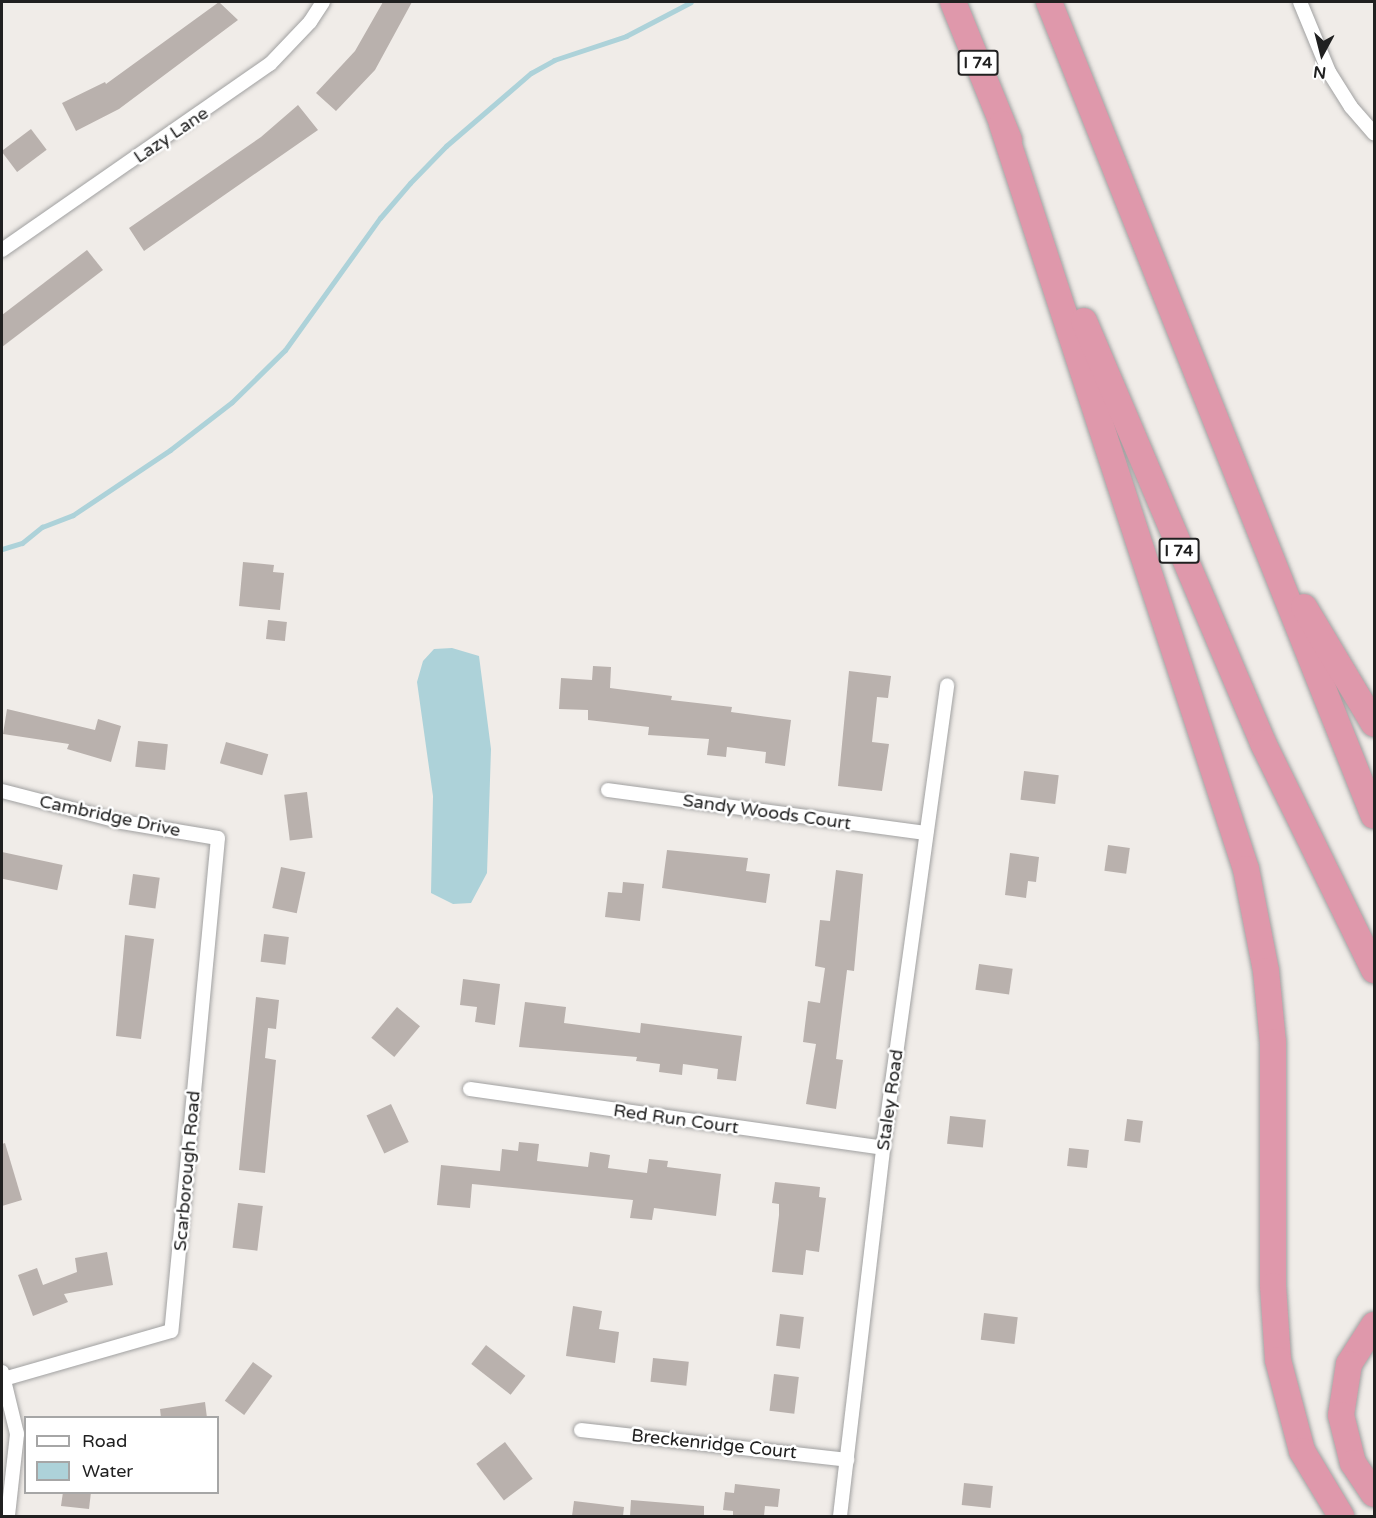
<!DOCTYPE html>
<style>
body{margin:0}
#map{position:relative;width:1376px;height:1518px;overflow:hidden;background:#f0ece8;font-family:"Varela Round",sans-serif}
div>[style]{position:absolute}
.water>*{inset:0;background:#add2d9}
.stream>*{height:5px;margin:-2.5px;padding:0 2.5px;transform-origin:2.5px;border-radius:2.5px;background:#add2d9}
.building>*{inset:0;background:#b9b1ad;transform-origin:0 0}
.roads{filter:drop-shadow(0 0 2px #a1a1a1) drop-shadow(0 0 2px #a1a1a1)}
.street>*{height:14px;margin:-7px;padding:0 7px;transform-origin:7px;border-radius:7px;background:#fff}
.highway>*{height:26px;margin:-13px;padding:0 13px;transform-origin:13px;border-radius:13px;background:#df98ab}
span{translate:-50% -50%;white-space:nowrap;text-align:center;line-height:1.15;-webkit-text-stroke:5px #fff;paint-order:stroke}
.shield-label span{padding:2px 4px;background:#fff;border:2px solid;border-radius:4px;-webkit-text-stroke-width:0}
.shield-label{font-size:16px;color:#202020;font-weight:700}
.street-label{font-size:18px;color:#202020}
.frame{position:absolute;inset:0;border:3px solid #202020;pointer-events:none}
.legend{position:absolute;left:24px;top:1416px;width:195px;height:78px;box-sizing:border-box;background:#fff;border:2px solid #a6a6a6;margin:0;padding:8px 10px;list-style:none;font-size:18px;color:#202020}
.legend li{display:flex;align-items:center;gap:12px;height:30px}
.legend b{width:30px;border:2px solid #a6a6a6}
.north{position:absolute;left:1292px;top:24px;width:60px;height:60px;-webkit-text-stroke:4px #fff;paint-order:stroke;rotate:187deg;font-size:16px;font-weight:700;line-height:24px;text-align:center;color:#202020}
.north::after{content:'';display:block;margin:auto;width:21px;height:27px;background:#202020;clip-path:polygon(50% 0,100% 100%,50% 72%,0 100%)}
</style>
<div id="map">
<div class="water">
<div style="clip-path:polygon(452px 648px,479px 656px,491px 749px,487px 873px,471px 903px,453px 904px,431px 893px,433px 796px,417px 682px,423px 661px,434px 649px)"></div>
</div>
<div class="stream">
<div style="left:2px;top:549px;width:21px;rotate:-17deg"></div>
<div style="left:22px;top:543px;width:26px;rotate:-39deg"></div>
<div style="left:42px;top:527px;width:33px;rotate:-21deg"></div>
<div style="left:73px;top:515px;width:117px;rotate:-33.8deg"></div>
<div style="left:170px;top:450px;width:78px;rotate:-37.7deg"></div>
<div style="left:232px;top:402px;width:74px;rotate:-44.5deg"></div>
<div style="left:285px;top:350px;width:163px;rotate:-54.3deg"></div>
<div style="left:380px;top:218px;width:46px;rotate:-49.4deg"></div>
<div style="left:410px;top:183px;width:52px;rotate:-45.8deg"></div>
<div style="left:446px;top:146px;width:112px;rotate:-40.7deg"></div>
<div style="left:531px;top:73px;width:26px;rotate:-29deg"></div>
<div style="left:554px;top:60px;width:76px;rotate:-18.4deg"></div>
<div style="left:626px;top:36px;width:73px;rotate:-27.6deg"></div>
</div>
<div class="building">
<div style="clip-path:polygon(219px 2px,238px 20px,119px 109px,76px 131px,62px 103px,105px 82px,106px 84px)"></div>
<div style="clip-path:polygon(383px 2px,412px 2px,375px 70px,336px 111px,316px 93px,355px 51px)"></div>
<div style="clip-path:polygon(298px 105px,318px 130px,144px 251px,129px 228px,261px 137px)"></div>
<div style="left:31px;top:129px;width:26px;height:37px;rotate:53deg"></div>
<div style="clip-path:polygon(87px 250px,103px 270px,2px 347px,2px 315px)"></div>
<div style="clip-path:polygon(243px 562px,274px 565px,273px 572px,284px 573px,280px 610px,239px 606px)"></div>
<div style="left:268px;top:620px;width:19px;height:19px;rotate:6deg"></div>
<div style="clip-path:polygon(593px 666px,611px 667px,610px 688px,672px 696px,671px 700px,732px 707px,731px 712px,791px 720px,785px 766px,765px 763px,766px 752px,727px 747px,726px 757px,707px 755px,709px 739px,648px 735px,649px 727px,588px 720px,588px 710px,559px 709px,561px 678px,592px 680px)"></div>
<div style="clip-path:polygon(849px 671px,891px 676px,888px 698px,877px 697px,872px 742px,889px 744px,882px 791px,838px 786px)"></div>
<div style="clip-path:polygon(7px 709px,95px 730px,98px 719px,121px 726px,111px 762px,67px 749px,69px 744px,3px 734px)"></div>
<div style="left:138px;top:741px;width:30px;height:26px;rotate:6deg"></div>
<div style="left:226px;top:742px;width:44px;height:22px;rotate:16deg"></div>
<div style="left:1024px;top:771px;width:35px;height:29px;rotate:7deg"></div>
<div style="left:307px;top:792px;width:46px;height:23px;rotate:83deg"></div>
<div style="left:1108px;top:845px;width:22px;height:26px;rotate:8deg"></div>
<div style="clip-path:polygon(667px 850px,748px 858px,746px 871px,770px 874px,766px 903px,662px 888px)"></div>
<div style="left:2px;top:852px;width:62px;height:26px;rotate:12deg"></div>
<div style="clip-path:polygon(1010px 853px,1039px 857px,1036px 882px,1028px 881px,1026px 898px,1005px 895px)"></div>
<div style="left:281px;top:867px;width:25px;height:42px;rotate:12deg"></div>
<div style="clip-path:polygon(836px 870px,863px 874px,854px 971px,847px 970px,836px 1059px,843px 1060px,836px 1109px,806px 1104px,816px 1044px,803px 1042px,808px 1001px,820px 1003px,825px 968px,815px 966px,820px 920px,830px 921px)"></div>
<div style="left:133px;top:874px;width:27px;height:31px;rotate:8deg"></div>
<div style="clip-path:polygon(623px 882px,644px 884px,640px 921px,605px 917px,608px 892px,622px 893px)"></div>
<div style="left:264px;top:934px;width:25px;height:28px;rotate:7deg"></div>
<div style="clip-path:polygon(125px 935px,154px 939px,141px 1039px,116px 1036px)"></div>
<div style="left:979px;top:964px;width:34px;height:26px;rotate:8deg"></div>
<div style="clip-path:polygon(463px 979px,500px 984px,495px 1025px,475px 1022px,477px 1007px,460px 1005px)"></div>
<div style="clip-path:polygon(256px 997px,279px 1000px,276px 1029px,268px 1028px,265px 1058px,276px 1060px,265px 1173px,239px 1170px)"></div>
<div style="clip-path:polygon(525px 1002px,566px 1007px,564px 1023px,640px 1033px,641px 1023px,742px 1036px,736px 1081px,717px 1079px,718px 1069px,683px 1064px,682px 1075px,659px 1072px,660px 1064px,636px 1061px,637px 1057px,519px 1047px)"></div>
<div style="left:397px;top:1007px;width:30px;height:40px;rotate:40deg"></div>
<div style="left:391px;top:1104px;width:42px;height:27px;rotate:65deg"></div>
<div style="left:950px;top:1116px;width:36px;height:28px;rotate:6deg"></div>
<div style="left:1127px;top:1119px;width:16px;height:22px;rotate:7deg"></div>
<div style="clip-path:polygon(519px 1142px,539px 1144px,537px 1161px,588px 1167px,590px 1152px,610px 1155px,608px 1168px,647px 1173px,649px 1159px,668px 1161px,667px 1167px,721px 1174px,716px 1216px,654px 1208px,652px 1220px,630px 1218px,633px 1200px,472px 1184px,470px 1208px,437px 1205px,441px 1165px,500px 1171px,502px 1149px,518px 1151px)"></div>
<div style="clip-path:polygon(5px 1143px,22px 1200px,2px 1206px,2px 1144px)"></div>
<div style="left:1069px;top:1148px;width:20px;height:18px;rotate:6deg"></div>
<div style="clip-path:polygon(775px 1182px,820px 1187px,819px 1197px,826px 1198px,819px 1252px,806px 1250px,803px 1275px,772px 1272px,779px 1215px,779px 1204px,772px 1203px)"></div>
<div style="left:238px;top:1203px;width:25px;height:45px;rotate:7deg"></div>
<div style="clip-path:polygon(107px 1252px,113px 1285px,64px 1294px,68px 1302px,33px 1316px,18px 1275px,37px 1268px,43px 1285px,77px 1272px,75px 1258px)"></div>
<div style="clip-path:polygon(573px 1306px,602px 1311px,599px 1329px,619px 1332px,615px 1363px,566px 1356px)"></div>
<div style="left:984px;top:1313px;width:34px;height:27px;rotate:7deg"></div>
<div style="left:780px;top:1314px;width:24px;height:32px;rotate:7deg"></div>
<div style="left:486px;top:1345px;width:50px;height:24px;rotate:38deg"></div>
<div style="left:653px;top:1358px;width:36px;height:24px;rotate:6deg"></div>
<div style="left:253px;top:1362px;width:24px;height:48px;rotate:36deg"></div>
<div style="left:774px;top:1374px;width:25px;height:37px;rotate:7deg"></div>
<div style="clip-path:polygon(205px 1402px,207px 1418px,161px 1418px,160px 1409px)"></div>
<div style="left:505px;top:1442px;width:46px;height:36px;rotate:53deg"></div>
<div style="left:964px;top:1483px;width:29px;height:22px;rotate:6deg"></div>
<div style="clip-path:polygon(735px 1484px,780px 1489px,778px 1507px,765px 1506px,764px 1516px,733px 1516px,733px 1511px,723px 1510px,725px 1492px,734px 1493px)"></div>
<div style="clip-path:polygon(63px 1492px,91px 1492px,89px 1509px,61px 1506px)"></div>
<div style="clip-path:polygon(631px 1500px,704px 1506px,704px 1516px,630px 1516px)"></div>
<div style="clip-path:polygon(574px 1501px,624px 1507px,623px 1516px,572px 1516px)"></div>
</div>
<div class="roads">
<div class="street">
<div style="left:1300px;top:2px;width:76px;rotate:67.5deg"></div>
<div style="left:1329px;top:72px;width:41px;rotate:57.8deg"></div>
<div style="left:1351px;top:107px;width:35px;rotate:49deg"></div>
<div style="left:2px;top:250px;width:326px;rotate:-34.8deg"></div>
<div style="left:270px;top:64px;width:58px;rotate:-46.4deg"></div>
<div style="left:310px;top:22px;width:24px;rotate:-57deg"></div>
<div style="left:608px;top:790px;width:321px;rotate:7.7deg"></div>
<div style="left:2px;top:791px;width:124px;rotate:14.5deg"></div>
<div style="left:122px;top:822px;width:97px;rotate:9.5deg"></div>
<div style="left:218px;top:838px;width:495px;rotate:95.4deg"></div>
<div style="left:171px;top:1331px;width:174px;rotate:164deg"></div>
<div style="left:470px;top:1089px;width:417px;rotate:8.1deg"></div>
<div style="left:2px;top:1372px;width:64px;rotate:76.4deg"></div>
<div style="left:17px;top:1434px;width:82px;rotate:96.3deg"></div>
<div style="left:581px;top:1430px;width:268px;rotate:6.4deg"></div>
<div style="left:840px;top:1516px;width:371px;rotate:-83.3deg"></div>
<div style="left:883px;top:1148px;width:467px;rotate:-82.1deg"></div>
</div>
<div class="highway">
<div style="left:953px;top:2px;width:149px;rotate:67.9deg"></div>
<div style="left:1049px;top:2px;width:876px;rotate:68.24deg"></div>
<div style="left:1002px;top:124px;width:784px;rotate:71.87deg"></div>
<div style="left:1246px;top:869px;width:104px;rotate:78.9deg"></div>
<div style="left:1266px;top:971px;width:71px;rotate:84.4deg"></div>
<div style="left:1273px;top:1042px;width:244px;rotate:90deg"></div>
<div style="left:1273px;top:1286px;width:74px;rotate:86.1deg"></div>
<div style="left:1278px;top:1360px;width:94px;rotate:75.2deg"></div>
<div style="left:1302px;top:1451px;width:76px;rotate:59deg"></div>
<div style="left:1084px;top:321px;width:458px;rotate:67deg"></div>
<div style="left:1263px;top:743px;width:253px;rotate:63.9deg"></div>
<div style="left:1304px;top:607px;width:136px;rotate:59.1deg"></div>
<div style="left:1374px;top:1325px;width:46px;rotate:122.7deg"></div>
<div style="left:1349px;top:1364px;width:52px;rotate:98.9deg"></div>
<div style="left:1341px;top:1415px;width:49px;rotate:76deg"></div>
<div style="left:1353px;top:1463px;width:37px;rotate:56deg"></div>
</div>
</div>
<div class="shield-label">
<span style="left:978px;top:63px">I 74</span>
<span style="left:1179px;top:551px">I 74</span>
</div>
<div class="street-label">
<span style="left:171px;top:135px;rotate:-34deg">Lazy Lane</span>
<span style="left:767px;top:812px;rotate:8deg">Sandy Woods Court</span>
<span style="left:110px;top:816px;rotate:12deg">Cambridge Drive</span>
<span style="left:890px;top:1100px;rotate:-82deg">Staley Road</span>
<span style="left:676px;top:1119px;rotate:8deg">Red Run Court</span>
<span style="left:187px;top:1171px;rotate:-85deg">Scarborough Road</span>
<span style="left:714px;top:1444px;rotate:6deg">Breckenridge Court</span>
</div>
<div class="frame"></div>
<ul class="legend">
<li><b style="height:8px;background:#fff"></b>Road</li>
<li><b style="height:16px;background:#add2d9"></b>Water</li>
</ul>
<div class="north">N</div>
</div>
